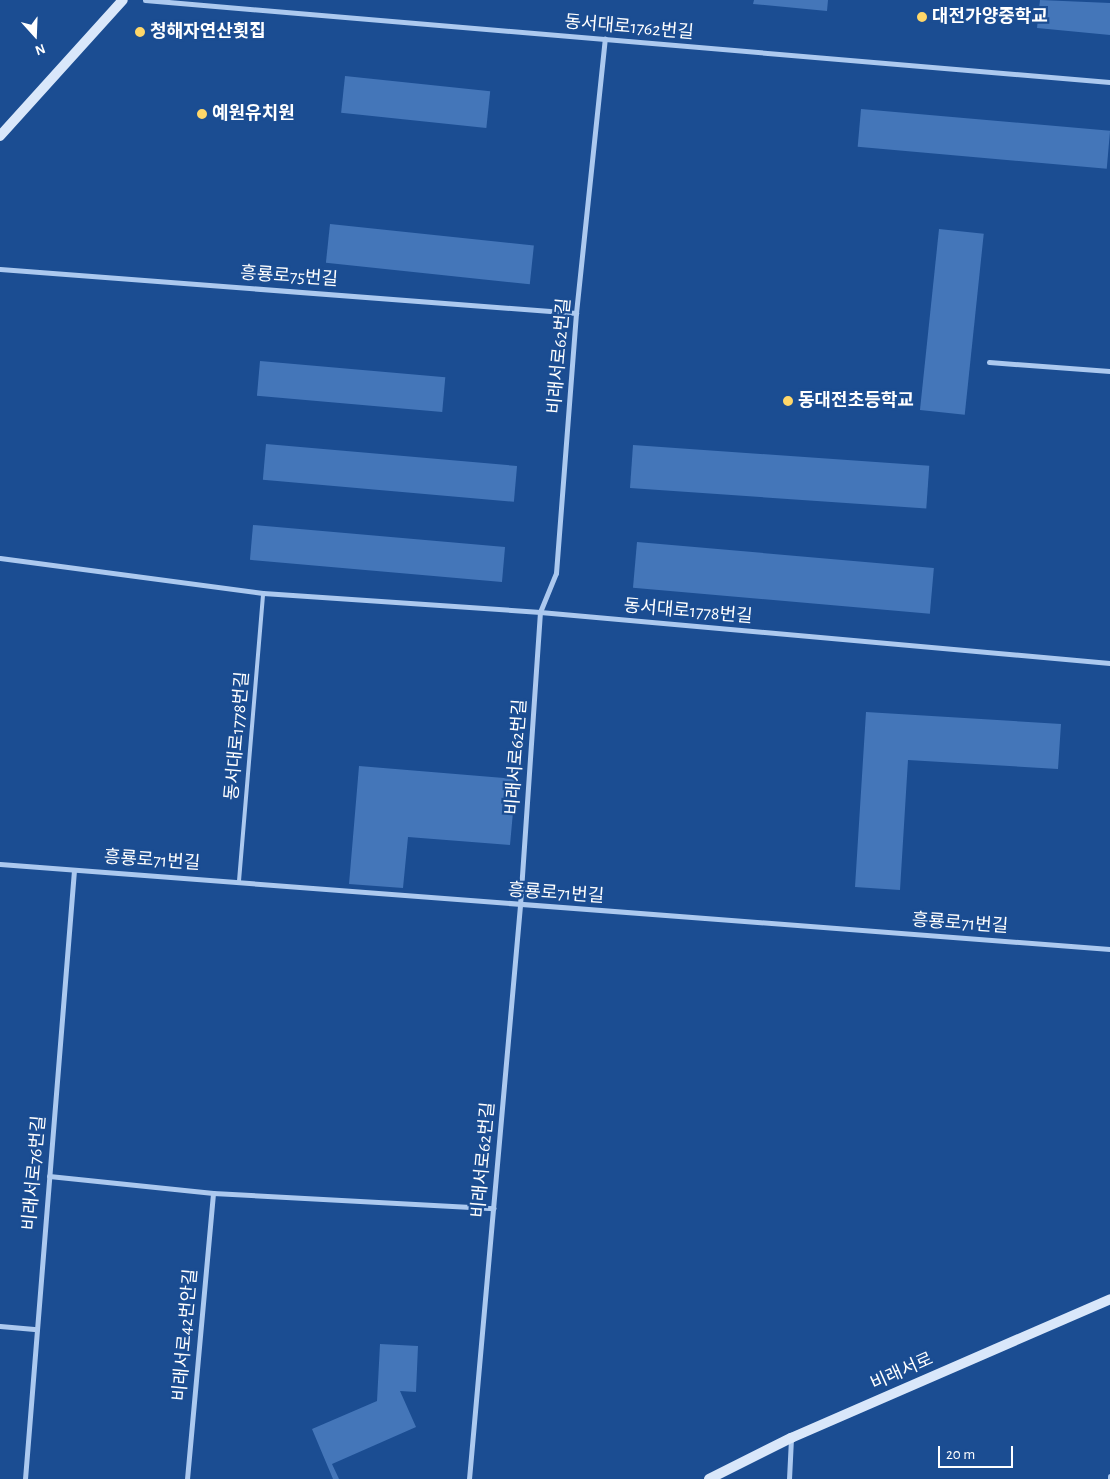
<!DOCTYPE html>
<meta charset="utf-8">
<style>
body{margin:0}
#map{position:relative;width:1110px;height:1479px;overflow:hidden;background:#1b4d92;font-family:"Alegreya Sans","Noto Sans KR",sans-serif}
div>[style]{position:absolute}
.building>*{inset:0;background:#4476b9;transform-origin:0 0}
.lane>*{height:4px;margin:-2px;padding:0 2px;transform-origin:2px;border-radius:2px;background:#acc9ef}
.street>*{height:5px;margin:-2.5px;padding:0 2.5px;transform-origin:2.5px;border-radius:2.5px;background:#acc9ef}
.secondary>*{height:10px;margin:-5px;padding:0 5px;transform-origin:5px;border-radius:5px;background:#d9e7fa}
.dots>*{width:14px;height:14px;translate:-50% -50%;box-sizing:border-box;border:2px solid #1b4d92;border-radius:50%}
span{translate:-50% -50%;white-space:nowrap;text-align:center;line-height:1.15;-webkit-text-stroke:4.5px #1b4d92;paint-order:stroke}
.poi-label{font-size:18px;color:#fff;font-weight:700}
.left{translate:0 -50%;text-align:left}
.street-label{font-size:18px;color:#fff}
.north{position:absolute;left:10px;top:10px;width:50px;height:50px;-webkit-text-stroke:4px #1b4d92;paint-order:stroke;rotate:160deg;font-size:14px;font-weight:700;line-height:20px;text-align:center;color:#fff}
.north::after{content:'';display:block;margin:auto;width:18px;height:22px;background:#fff;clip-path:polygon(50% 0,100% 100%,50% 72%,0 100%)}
.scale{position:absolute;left:938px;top:1446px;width:75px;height:22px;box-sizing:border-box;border:2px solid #fff;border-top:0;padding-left:6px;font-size:15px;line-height:18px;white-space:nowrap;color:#fff;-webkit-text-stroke:4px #1b4d92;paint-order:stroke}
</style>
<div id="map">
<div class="building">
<div style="clip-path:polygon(754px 0,828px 0,827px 11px,753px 4px)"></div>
<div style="clip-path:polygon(1040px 0,1110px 3px,1110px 35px,1037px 28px)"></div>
<div style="left:345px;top:76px;width:146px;height:37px;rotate:6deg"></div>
<div style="left:861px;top:109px;width:250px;height:38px;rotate:5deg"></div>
<div style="left:330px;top:224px;width:205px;height:39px;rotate:6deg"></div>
<div style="left:939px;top:229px;width:45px;height:182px;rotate:6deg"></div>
<div style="left:260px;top:361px;width:186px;height:35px;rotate:5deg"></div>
<div style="left:266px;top:444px;width:252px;height:36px;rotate:5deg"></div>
<div style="left:633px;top:445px;width:297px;height:43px;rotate:4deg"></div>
<div style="left:253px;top:525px;width:253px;height:35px;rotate:5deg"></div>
<div style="left:637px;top:542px;width:298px;height:46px;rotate:5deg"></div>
<div style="clip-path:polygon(866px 712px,1061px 724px,1058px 769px,908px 760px,900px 890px,855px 887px)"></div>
<div style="clip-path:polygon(359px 766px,516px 779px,510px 845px,408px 837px,403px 888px,349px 884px)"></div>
<div style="clip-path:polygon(380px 1344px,418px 1346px,416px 1392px,400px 1391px,416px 1427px,332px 1464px,339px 1479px,333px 1479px,312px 1429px,377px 1401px)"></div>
</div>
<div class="lane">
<div style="left:239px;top:881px;width:289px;rotate:-85.2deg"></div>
</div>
<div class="street">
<div style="left:145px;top:0;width:968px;rotate:4.86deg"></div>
<div style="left:0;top:269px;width:578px;rotate:4.37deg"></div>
<div style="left:989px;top:362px;width:121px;rotate:4.3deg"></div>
<div style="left:0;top:558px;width:265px;rotate:7.6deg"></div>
<div style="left:263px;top:593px;width:278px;rotate:3.9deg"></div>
<div style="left:540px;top:612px;width:572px;rotate:5.11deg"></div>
<div style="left:0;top:864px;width:1113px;rotate:4.38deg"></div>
<div style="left:49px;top:1176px;width:165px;rotate:5.9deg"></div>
<div style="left:213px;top:1193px;width:281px;rotate:3.1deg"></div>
<div style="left:0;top:1326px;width:37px;rotate:5deg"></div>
<div style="left:25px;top:1479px;width:611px;rotate:-85.4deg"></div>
<div style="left:187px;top:1479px;width:287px;rotate:-84.8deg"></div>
<div style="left:469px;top:1479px;width:576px;rotate:-84.92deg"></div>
<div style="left:520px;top:905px;width:294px;rotate:-86.1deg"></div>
<div style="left:540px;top:612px;width:42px;rotate:-67.7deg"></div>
<div style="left:556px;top:573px;width:261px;rotate:-85.6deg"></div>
<div style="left:576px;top:313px;width:276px;rotate:-84deg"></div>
<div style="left:789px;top:1479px;width:41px;rotate:-87.2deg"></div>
<div style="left:1110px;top:1479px;width:3px;rotate:-90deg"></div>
</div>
<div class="secondary">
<div style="left:0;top:136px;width:183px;rotate:-47.9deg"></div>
<div style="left:709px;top:1479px;width:92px;rotate:-26.6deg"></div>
<div style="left:791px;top:1438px;width:348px;rotate:-23.5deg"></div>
</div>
<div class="dots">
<div style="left:922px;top:17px;background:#ffd769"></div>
<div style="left:140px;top:32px;background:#ffd769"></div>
<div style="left:202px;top:114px;background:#ffd769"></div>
<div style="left:788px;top:401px;background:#ffd769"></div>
</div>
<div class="poi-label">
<span class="left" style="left:932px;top:17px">대전가양중학교</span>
<span class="left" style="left:150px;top:32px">청해자연산횟집</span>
<span class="left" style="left:212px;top:114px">예원유치원</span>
<span class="left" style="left:798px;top:401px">동대전초등학교</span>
</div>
<div class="street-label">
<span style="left:629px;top:28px;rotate:5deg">동서대로1762번길</span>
<span style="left:289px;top:277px;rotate:4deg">흥룡로75번길</span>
<span style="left:560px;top:356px;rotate:-85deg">비래서로62번길</span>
<span style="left:688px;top:612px;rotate:5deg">동서대로1778번길</span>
<span style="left:238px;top:736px;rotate:-85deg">동서대로1778번길</span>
<span style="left:517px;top:757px;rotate:-86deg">비래서로62번길</span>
<span style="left:152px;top:861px;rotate:4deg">흥룡로71번길</span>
<span style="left:556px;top:894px;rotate:4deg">흥룡로71번길</span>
<span style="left:960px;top:924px;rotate:4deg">흥룡로71번길</span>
<span style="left:484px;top:1160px;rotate:-85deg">비래서로62번길</span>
<span style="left:35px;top:1173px;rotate:-85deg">비래서로76번길</span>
<span style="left:186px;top:1335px;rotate:-85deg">비래서로42번안길</span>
<span style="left:902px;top:1372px;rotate:-24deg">비래서로</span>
</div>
<div class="north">N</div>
<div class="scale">20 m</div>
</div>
